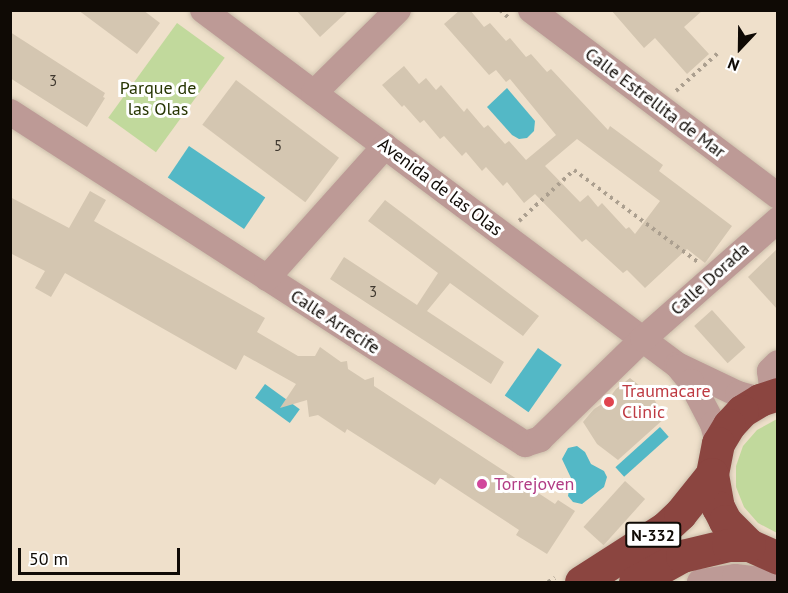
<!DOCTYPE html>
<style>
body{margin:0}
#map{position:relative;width:788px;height:593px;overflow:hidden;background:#efe0cb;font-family:"PT Sans",sans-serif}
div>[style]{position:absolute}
.green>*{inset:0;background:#c1d99c;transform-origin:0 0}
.water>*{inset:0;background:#53b8c6;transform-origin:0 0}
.building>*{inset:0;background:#d4c6b1;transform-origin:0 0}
.path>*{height:4px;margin-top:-2px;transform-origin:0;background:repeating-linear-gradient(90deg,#ab9f8f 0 3px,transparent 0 7.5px)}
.roads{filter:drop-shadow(0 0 2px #cbbeab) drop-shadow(0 0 2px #cbbeab)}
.minor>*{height:26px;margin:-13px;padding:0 13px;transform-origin:13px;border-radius:13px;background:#bd9a96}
.highway>*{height:33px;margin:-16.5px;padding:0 16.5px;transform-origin:16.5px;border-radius:16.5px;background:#8b4540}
.dots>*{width:16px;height:16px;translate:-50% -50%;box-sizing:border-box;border:3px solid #fff;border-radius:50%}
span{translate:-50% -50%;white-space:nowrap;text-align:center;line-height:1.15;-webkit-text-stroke:6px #fff;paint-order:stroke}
.number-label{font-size:15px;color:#403930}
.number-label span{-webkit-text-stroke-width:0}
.shield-label span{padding:2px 4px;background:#fff;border:2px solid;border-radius:4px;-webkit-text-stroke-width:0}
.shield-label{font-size:16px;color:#0f0a05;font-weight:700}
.park-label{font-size:18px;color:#273603}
.street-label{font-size:18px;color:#0f0a05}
.health-label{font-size:18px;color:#be3a42}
.left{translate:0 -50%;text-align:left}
.hotel-label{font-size:18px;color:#b23c85}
.frame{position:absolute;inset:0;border:12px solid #0f0a05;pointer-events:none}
.north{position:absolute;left:710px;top:18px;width:60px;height:60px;-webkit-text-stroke:4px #fff;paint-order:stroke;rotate:202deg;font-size:16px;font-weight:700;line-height:24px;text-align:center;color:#0f0a05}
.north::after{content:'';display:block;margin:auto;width:21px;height:27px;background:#0f0a05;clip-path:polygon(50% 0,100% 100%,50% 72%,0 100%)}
.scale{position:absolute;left:18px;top:548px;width:162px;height:27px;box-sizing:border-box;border:3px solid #0f0a05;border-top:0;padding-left:8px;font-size:18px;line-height:21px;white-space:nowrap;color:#0f0a05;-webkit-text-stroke:4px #fff;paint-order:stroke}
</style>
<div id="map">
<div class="green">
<div style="left:177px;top:23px;width:59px;height:117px;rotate:36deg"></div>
<div style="clip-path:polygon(777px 419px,778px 419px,777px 533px,758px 523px,744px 507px,736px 487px,736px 466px,743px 446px,757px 430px)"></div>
</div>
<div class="water">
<div style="clip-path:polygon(507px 88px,535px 121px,534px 131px,527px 138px,519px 139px,512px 135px,487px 107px)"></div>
<div style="left:189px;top:146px;width:92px;height:38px;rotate:34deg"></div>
<div style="left:538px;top:348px;width:29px;height:58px;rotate:35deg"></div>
<div style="left:265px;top:384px;width:43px;height:17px;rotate:36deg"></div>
<div style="left:660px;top:427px;width:13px;height:60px;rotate:48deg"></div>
<div style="clip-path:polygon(577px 446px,585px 452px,591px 464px,604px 471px,607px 477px,604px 487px,582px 504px,573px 502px,568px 496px,571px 478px,562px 459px,568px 448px)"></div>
</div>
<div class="building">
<div style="clip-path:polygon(78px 10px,143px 10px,160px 23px,137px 54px)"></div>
<div style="clip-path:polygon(296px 10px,349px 10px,320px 37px)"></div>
<div style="clip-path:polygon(evenodd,460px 10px,470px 10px,484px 27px,490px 23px,506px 41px,510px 38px,526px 57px,531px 54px,547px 72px,551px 69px,608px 130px,610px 126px,663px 165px,659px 171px,732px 226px,705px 263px,687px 249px,645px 288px,627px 270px,623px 273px,586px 239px,582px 242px,535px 194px,524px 203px,507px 182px,503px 186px,486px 167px,482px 171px,466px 152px,462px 156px,444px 136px,440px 139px,424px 120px,420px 123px,404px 105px,402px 107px,382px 85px,404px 66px,419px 84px,426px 78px,436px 90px,441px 85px,464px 112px,467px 108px,484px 128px,488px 125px,505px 144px,509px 141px,526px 160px,556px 135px,510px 79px,506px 82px,496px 70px,489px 75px,444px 24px,460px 10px,577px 139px,660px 201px,635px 234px,629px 227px,626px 229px,602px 203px,598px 207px,588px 195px,580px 202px,545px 166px,577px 139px)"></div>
<div style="clip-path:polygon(611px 10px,703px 10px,684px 27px,709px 54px,687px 74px,655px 38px,644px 48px)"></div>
<div style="clip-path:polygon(10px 32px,105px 93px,103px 97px,105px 98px,87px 127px,10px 78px)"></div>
<div style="left:236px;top:80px;width:129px;height:56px;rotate:37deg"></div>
<div style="clip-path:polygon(90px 191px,106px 200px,94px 221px,265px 318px,257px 332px,298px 356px,315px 356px,320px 347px,341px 362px,347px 361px,348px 369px,365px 380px,374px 377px,374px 386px,555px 504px,558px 500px,575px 511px,547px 554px,516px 535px,519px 530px,440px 478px,435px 485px,347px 429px,345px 433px,318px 415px,309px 417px,307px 400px,280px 408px,296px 384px,244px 355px,236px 370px,65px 273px,51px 297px,35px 288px,45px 271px,10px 253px,10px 197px,69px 228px)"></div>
<div style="clip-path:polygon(385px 200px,539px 316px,523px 336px,450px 283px,427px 311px,504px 362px,491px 384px,330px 279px,344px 257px,417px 305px,438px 273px,368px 221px)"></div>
<div style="clip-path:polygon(777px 249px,777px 309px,748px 277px)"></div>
<div style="left:712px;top:310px;width:50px;height:24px;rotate:48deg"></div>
<div style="clip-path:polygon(630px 378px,651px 395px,666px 417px,618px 460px,597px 444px,583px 422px,594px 409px,602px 404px,604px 398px,610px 397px,616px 389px)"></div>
<div style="left:625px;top:481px;width:27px;height:62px;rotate:42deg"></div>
</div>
<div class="path">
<div style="left:500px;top:10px;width:12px;rotate:42deg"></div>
<div style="left:676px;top:91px;width:57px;rotate:-42.1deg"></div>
<div style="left:519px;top:221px;width:75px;rotate:-42.8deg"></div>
<div style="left:574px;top:170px;width:154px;rotate:36.6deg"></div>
<div style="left:548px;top:582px;width:8px;rotate:-30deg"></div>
</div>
<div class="roads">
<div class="minor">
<div style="left:203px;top:10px;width:592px;rotate:36.83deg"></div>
<div style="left:677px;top:365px;width:68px;rotate:25.4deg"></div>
<div style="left:738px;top:394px;width:23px;rotate:15deg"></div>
<div style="left:531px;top:10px;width:309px;rotate:37deg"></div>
<div style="left:314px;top:93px;width:118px;rotate:-44.7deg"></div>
<div style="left:10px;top:112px;width:613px;rotate:32.81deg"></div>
<div style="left:525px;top:444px;width:16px;rotate:-18deg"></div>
<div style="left:540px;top:439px;width:144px;rotate:-44.2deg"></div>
<div style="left:643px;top:339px;width:180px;rotate:-41.4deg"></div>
<div style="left:267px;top:278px;width:177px;rotate:-48.2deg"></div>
<div style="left:679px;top:367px;width:19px;rotate:51deg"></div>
<div style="left:691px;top:382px;width:47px;rotate:62.4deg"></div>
<div style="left:713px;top:424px;width:20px;rotate:75deg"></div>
<div style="left:773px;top:395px;width:24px;rotate:-97deg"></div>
<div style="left:770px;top:371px;width:11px;rotate:-45deg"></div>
<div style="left:700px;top:582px;width:35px;rotate:-8deg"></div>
<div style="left:735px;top:577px;width:43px;rotate:6.6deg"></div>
</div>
<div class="highway">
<div style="left:778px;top:394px;width:19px;rotate:162deg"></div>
<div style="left:760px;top:400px;width:21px;rotate:149deg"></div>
<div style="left:742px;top:411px;width:19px;rotate:133deg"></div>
<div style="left:729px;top:425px;width:21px;rotate:121deg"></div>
<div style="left:718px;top:443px;width:32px;rotate:101deg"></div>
<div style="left:712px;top:474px;width:34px;rotate:80deg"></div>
<div style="left:718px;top:507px;width:16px;rotate:63deg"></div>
<div style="left:725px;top:521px;width:34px;rotate:45deg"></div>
<div style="left:749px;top:545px;width:32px;rotate:24deg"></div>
<div style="left:581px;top:582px;width:100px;rotate:-32.7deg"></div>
<div style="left:665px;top:528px;width:21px;rotate:-43deg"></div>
<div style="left:680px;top:514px;width:51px;rotate:-51.3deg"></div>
<div style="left:635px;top:582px;width:54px;rotate:-29deg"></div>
<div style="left:682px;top:556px;width:47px;rotate:-13.4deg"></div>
<div style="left:728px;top:545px;width:21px"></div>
</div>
</div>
<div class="dots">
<div style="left:609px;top:402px;background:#e0444e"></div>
<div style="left:482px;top:484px;background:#d1479c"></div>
</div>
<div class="number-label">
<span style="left:53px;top:81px">3</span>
<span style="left:278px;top:146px">5</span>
<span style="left:373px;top:292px">3</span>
</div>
<div class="shield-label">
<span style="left:653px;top:535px">N-332</span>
</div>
<div class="park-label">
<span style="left:158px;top:99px">Parque de<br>las Olas</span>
</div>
<div class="street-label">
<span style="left:655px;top:103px;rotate:37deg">Calle Estrellita de Mar</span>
<span style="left:440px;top:187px;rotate:37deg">Avenida de las Olas</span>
<span style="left:710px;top:279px;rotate:-42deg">Calle Dorada</span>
<span style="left:335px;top:322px;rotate:33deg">Calle Arrecife</span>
</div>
<div class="health-label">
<span class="left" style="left:622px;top:402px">Traumacare<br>Clinic</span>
</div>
<div class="hotel-label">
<span class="left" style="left:494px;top:484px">Torrejoven</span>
</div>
<div class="frame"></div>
<div class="north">N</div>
<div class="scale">50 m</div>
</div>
